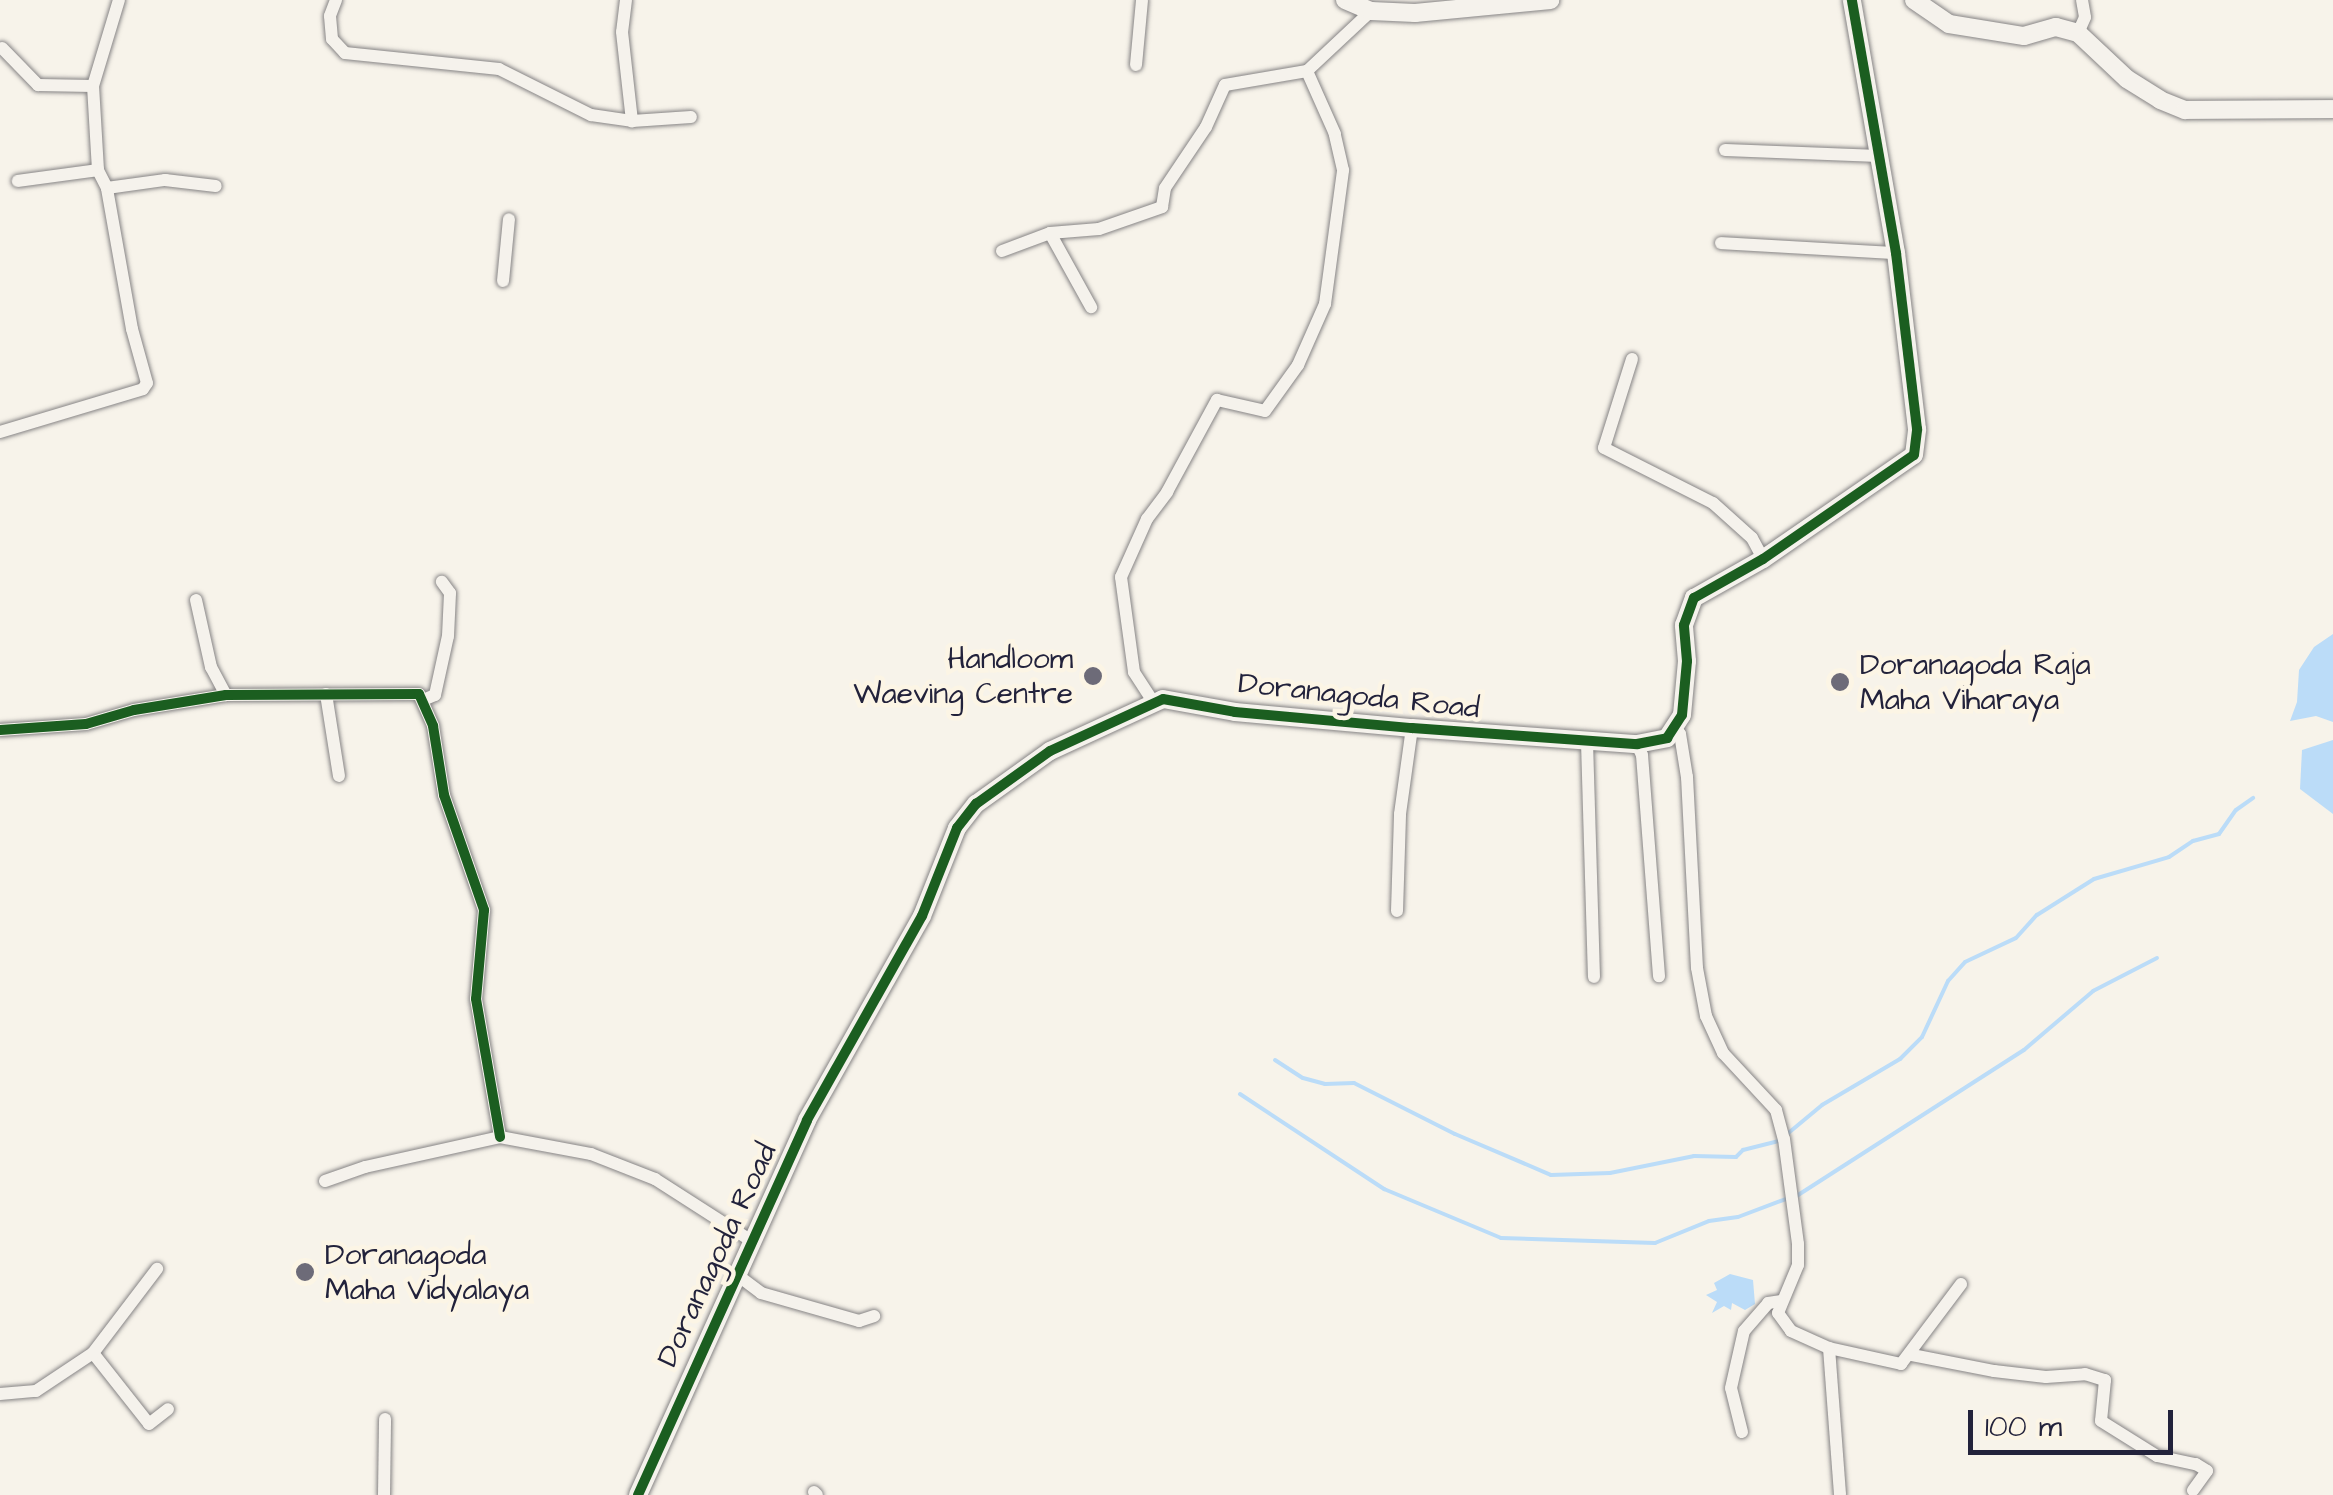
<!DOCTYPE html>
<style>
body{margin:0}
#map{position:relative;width:2333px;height:1495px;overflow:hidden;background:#f7f3ea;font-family:"Architects Daughter",sans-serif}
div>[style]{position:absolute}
.water>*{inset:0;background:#bbdcf8}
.stream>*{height:4px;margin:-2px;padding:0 2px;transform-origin:2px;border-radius:2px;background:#bbdcf8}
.roads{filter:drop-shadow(0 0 2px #868485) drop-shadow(0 0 2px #868485)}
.street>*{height:12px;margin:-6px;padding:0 6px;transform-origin:6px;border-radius:6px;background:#f5f2ec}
.secondary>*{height:18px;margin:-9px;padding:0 9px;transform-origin:9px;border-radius:9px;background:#f5f2ec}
.cycleway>*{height:10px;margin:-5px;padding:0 5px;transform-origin:5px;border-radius:5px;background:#1b5e20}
.dots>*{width:28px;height:28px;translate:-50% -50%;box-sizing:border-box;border:5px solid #fcf5e5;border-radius:50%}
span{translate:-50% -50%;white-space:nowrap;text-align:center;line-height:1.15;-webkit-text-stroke:9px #fcf5e5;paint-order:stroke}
.poi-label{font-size:30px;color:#22223b}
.right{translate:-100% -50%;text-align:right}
.left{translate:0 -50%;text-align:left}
.street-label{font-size:30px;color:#22223b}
.scale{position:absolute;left:1968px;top:1410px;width:205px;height:45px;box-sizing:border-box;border:5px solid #22223b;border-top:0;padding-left:12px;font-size:30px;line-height:35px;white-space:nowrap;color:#22223b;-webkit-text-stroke:8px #fcf5e5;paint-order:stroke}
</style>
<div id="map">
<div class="water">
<div style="clip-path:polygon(2333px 634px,2333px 722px,2316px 716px,2290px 721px,2297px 702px,2299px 670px,2314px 647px)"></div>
<div style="clip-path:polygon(2333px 740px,2333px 814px,2300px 789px,2302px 750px)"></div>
<div style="clip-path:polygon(1730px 1274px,1753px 1280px,1755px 1304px,1745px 1310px,1732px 1303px,1731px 1310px,1724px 1306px,1712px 1313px,1717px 1302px,1706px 1295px,1717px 1290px,1714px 1283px)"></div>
</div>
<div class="stream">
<div style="left:1275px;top:1060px;width:33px;rotate:33deg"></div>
<div style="left:1303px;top:1078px;width:23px;rotate:15deg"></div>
<div style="left:1325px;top:1084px;width:29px;rotate:-2deg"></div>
<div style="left:1354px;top:1083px;width:113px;rotate:26.8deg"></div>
<div style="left:1455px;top:1134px;width:104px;rotate:23.1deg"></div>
<div style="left:1551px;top:1175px;width:59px;rotate:-1.9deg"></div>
<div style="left:1610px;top:1173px;width:86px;rotate:-11.4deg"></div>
<div style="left:1694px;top:1156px;width:42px;rotate:1.4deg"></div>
<div style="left:1736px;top:1157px;width:10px;rotate:-45deg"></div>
<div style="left:1743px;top:1150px;width:38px;rotate:-14deg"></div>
<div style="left:1240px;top:1094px;width:173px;rotate:33.4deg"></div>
<div style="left:1384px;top:1189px;width:127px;rotate:22.7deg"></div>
<div style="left:1501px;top:1238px;width:154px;rotate:1.9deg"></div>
<div style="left:1655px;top:1243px;width:58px;rotate:-22.2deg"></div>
<div style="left:1709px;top:1221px;width:29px;rotate:-8deg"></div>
<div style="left:1738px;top:1217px;width:51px;rotate:-20.6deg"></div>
<div style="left:1786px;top:1135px;width:47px;rotate:-39.8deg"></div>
<div style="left:1822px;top:1105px;width:91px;rotate:-30.5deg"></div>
<div style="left:1900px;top:1059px;width:31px;rotate:-45deg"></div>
<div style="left:1922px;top:1037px;width:62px;rotate:-65.1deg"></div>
<div style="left:1948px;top:981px;width:25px;rotate:-48deg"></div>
<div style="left:1965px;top:962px;width:56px;rotate:-25.2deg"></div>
<div style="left:2016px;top:938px;width:31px;rotate:-48deg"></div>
<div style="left:2037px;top:915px;width:67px;rotate:-32.3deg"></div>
<div style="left:2094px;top:879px;width:78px;rotate:-16.3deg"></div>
<div style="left:2169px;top:857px;width:29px;rotate:-34deg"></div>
<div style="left:2193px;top:841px;width:27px;rotate:-15deg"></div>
<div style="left:2219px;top:834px;width:29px;rotate:-55deg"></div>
<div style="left:2236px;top:810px;width:21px;rotate:-35deg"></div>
<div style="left:1795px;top:1197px;width:272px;rotate:-32.7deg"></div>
<div style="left:2024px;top:1050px;width:91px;rotate:-40.5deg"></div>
<div style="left:2093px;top:991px;width:72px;rotate:-27.3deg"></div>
</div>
<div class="roads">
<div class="street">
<div style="left:336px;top:0;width:17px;rotate:111deg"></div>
<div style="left:330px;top:16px;width:23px;rotate:85deg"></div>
<div style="left:332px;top:39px;width:19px;rotate:47deg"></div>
<div style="left:345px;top:53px;width:155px;rotate:5.9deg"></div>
<div style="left:499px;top:69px;width:103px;rotate:26.6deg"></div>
<div style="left:591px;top:115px;width:41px;rotate:8.3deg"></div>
<div style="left:632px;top:121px;width:59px;rotate:-3.9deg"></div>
<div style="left:626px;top:0;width:32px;rotate:97deg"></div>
<div style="left:622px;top:32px;width:90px;rotate:83.6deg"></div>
<div style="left:2078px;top:33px;width:17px;rotate:-66deg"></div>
<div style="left:2085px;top:17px;width:17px;rotate:-100deg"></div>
<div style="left:2px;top:48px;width:52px;rotate:45.8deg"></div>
<div style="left:38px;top:85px;width:55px;rotate:1deg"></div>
<div style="left:1136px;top:65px;width:65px;rotate:-84.7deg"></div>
<div style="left:1725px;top:150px;width:154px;rotate:2.2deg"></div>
<div style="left:98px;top:170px;width:84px;rotate:-93.4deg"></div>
<div style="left:93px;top:86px;width:90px;rotate:-73.2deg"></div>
<div style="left:107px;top:188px;width:59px;rotate:-7.9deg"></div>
<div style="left:165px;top:180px;width:51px;rotate:6.7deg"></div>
<div style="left:1050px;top:233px;width:85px;rotate:61deg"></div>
<div style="left:1721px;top:243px;width:175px;rotate:3.3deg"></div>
<div style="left:1002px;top:251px;width:51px;rotate:-20.6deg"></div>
<div style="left:1050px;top:233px;width:49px;rotate:-4.7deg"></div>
<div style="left:1099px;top:229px;width:67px;rotate:-19.2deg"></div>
<div style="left:1162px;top:207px;width:19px;rotate:-81deg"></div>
<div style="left:1165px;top:188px;width:73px;rotate:-56.1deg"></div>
<div style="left:1206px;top:127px;width:46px;rotate:-65.7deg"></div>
<div style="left:1225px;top:85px;width:83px;rotate:-9.7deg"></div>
<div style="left:1307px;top:71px;width:88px;rotate:-43.2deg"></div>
<div style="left:503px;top:281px;width:62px;rotate:-84.5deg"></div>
<div style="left:1632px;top:359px;width:93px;rotate:107.5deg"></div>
<div style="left:1604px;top:448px;width:122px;rotate:26.8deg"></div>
<div style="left:1713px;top:503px;width:52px;rotate:41.9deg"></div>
<div style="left:1752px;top:538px;width:24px;rotate:62deg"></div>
<div style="left:0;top:432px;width:149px;rotate:-16.7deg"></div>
<div style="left:143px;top:389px;width:7px;rotate:-56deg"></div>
<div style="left:147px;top:383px;width:56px;rotate:-105.5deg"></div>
<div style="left:132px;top:329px;width:143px;rotate:-100.1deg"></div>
<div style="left:107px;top:188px;width:20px;rotate:-117deg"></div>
<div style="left:98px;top:170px;width:81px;rotate:172.2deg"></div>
<div style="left:196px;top:600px;width:69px;rotate:77.4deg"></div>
<div style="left:211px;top:667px;width:32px;rotate:62deg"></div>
<div style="left:326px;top:694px;width:83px;rotate:81deg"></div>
<div style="left:423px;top:700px;width:13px;rotate:-23deg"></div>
<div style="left:435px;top:695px;width:60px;rotate:-77.6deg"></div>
<div style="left:448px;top:636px;width:43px;rotate:-87.3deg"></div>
<div style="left:450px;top:593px;width:14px;rotate:-126deg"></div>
<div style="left:1154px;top:703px;width:37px;rotate:-123deg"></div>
<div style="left:1134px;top:672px;width:96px;rotate:-97.8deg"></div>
<div style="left:1121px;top:577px;width:64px;rotate:-65.9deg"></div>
<div style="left:1147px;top:519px;width:34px;rotate:-53deg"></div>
<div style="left:1167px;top:492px;width:105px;rotate:-61.5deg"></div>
<div style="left:1217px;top:400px;width:49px;rotate:12.9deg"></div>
<div style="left:1265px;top:411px;width:57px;rotate:-54.3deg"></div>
<div style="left:1298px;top:365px;width:67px;rotate:-66.1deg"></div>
<div style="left:1325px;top:304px;width:135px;rotate:-82.3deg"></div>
<div style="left:1343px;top:170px;width:37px;rotate:-103deg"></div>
<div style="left:1335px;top:134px;width:69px;rotate:-114deg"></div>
<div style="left:1674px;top:727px;width:9px;rotate:49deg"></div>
<div style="left:1680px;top:734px;width:44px;rotate:80.8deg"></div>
<div style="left:1687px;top:777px;width:191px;rotate:87deg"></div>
<div style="left:1697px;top:968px;width:49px;rotate:79.4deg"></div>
<div style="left:1706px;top:1016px;width:41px;rotate:65.3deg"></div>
<div style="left:1723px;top:1053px;width:78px;rotate:47.1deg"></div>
<div style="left:1776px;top:1110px;width:30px;rotate:75deg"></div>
<div style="left:1784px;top:1139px;width:106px;rotate:82.4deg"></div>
<div style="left:1798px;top:1244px;width:21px;rotate:90deg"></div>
<div style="left:1798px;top:1265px;width:52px;rotate:112.6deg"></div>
<div style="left:1778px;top:1313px;width:22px;rotate:54deg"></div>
<div style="left:1791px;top:1331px;width:42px;rotate:24.1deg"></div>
<div style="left:1829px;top:1348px;width:74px;rotate:12.5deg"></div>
<div style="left:1901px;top:1364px;width:100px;rotate:-53.1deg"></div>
<div style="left:0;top:730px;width:86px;rotate:-4deg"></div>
<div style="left:86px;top:724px;width:50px;rotate:-16.3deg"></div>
<div style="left:134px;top:710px;width:93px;rotate:-9.3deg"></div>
<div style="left:226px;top:695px;width:193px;rotate:-0.3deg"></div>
<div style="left:419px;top:694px;width:35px;rotate:66deg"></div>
<div style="left:433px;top:726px;width:70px;rotate:80.9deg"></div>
<div style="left:444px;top:795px;width:122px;rotate:70.8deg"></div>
<div style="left:484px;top:910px;width:89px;rotate:95.1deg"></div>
<div style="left:476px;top:999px;width:140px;rotate:80.1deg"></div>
<div style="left:1587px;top:742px;width:235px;rotate:88.3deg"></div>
<div style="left:1637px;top:744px;width:12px;rotate:66deg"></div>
<div style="left:1642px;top:755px;width:222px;rotate:85.6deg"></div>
<div style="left:1397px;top:911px;width:97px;rotate:-88.2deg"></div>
<div style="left:1400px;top:814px;width:87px;rotate:-82.1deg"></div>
<div style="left:325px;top:1181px;width:42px;rotate:-19.3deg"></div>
<div style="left:365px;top:1167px;width:138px;rotate:-12.5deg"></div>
<div style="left:500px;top:1137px;width:93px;rotate:10.6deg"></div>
<div style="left:591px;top:1154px;width:69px;rotate:21.3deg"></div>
<div style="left:655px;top:1179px;width:113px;rotate:32.7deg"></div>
<div style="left:736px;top:1274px;width:31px;rotate:37deg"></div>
<div style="left:761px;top:1293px;width:102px;rotate:15.9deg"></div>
<div style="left:859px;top:1321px;width:16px;rotate:-18deg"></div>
<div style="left:1829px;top:1348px;width:147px;rotate:85.7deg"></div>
<div style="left:93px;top:1353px;width:90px;rotate:51.7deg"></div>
<div style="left:149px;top:1424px;width:24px;rotate:-38deg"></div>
<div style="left:1912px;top:1355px;width:84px;rotate:11deg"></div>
<div style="left:1994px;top:1371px;width:52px;rotate:6.6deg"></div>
<div style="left:2046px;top:1377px;width:39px;rotate:-4deg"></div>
<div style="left:2085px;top:1374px;width:21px;rotate:17deg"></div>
<div style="left:2105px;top:1380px;width:41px;rotate:95.6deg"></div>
<div style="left:2101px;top:1421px;width:66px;rotate:32deg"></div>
<div style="left:2157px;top:1456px;width:40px;rotate:12deg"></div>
<div style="left:2196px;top:1464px;width:13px;rotate:32deg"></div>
<div style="left:2207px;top:1471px;width:24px;rotate:126deg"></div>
<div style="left:0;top:1394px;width:36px;rotate:-5deg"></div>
<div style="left:36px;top:1391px;width:69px;rotate:-33.7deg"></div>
<div style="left:93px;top:1353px;width:106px;rotate:-52.7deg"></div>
<div style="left:1742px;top:1432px;width:45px;rotate:-104deg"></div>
<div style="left:1731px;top:1388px;width:58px;rotate:-77.2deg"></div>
<div style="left:1744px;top:1331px;width:37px;rotate:-49deg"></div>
<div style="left:1768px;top:1303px;width:12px;rotate:-9deg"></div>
<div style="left:814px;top:1492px;width:4px;rotate:45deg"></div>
<div style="left:384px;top:1495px;width:76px;rotate:-89.2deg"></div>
</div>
<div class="secondary">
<div style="left:1345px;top:0;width:28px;rotate:23deg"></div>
<div style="left:1371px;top:11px;width:44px;rotate:2.6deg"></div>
<div style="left:1415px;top:13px;width:136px;rotate:-5.5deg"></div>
<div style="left:1914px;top:0;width:42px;rotate:34.4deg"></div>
<div style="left:1949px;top:24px;width:76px;rotate:9.1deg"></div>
<div style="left:2024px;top:36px;width:33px;rotate:-16deg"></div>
<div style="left:2056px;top:27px;width:23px;rotate:15deg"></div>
<div style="left:2078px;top:33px;width:67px;rotate:43.2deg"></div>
<div style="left:2127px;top:79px;width:39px;rotate:32deg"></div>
<div style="left:2160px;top:100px;width:27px;rotate:22deg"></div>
<div style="left:2185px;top:110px;width:148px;rotate:-0.4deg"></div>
<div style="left:638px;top:1495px;width:411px;rotate:-65.7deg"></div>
<div style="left:807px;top:1120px;width:234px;rotate:-60.6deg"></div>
<div style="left:922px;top:916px;width:95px;rotate:-68.3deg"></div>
<div style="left:957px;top:828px;width:31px;rotate:-52deg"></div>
<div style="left:976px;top:804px;width:91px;rotate:-35.6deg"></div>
<div style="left:1050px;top:751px;width:124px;rotate:-24.7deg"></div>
<div style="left:1163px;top:699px;width:73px;rotate:10.2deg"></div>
<div style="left:1235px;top:712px;width:178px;rotate:5.2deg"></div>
<div style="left:1412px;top:728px;width:226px;rotate:4.1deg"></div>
<div style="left:1637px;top:744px;width:31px;rotate:-11deg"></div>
<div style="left:1667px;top:738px;width:27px;rotate:-57deg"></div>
<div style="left:1682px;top:715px;width:54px;rotate:-84.7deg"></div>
<div style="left:1687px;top:661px;width:36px;rotate:-95deg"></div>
<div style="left:1684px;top:625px;width:29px;rotate:-70deg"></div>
<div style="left:1694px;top:598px;width:79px;rotate:-29.5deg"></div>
<div style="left:1763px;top:559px;width:183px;rotate:-34.6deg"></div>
<div style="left:1914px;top:455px;width:26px;rotate:-83deg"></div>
<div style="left:1917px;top:429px;width:177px;rotate:-96.8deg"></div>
<div style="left:1896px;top:253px;width:257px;rotate:-99.9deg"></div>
</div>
</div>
<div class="cycleway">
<div style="left:0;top:730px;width:86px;rotate:-4deg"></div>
<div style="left:86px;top:724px;width:50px;rotate:-16.3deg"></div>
<div style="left:134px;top:710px;width:93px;rotate:-9.3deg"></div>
<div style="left:226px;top:695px;width:193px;rotate:-0.3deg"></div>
<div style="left:419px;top:694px;width:35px;rotate:66deg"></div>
<div style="left:433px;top:726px;width:70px;rotate:80.9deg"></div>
<div style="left:444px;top:795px;width:122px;rotate:70.8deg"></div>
<div style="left:484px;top:910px;width:89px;rotate:95.1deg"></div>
<div style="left:476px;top:999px;width:140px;rotate:80.1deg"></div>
<div style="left:638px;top:1495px;width:411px;rotate:-65.7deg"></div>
<div style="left:807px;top:1120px;width:234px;rotate:-60.6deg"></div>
<div style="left:922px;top:916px;width:95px;rotate:-68.3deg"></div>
<div style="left:957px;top:828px;width:31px;rotate:-52deg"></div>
<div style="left:976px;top:804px;width:91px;rotate:-35.6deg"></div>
<div style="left:1050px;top:751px;width:124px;rotate:-24.7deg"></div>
<div style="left:1163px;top:699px;width:73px;rotate:10.2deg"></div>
<div style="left:1235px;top:712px;width:178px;rotate:5.2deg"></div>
<div style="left:1412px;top:728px;width:226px;rotate:4.1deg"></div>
<div style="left:1637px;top:744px;width:31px;rotate:-11deg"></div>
<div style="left:1667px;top:738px;width:27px;rotate:-57deg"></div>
<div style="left:1682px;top:715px;width:54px;rotate:-84.7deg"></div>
<div style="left:1687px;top:661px;width:36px;rotate:-95deg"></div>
<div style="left:1684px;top:625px;width:29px;rotate:-70deg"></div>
<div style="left:1694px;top:598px;width:79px;rotate:-29.5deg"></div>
<div style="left:1763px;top:559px;width:183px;rotate:-34.6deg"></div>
<div style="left:1914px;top:455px;width:26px;rotate:-83deg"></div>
<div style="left:1917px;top:429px;width:177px;rotate:-96.8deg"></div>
<div style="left:1896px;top:253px;width:257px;rotate:-99.9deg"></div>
</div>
<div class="dots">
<div style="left:1093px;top:676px;background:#6d6b78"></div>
<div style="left:1840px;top:682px;background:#6d6b78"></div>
<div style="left:305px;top:1272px;background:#6d6b78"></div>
</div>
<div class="poi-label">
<span class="right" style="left:1073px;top:676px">Handloom<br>Waeving Centre</span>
<span class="left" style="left:1860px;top:682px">Doranagoda Raja<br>Maha Viharaya</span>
<span class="left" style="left:325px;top:1272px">Doranagoda<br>Maha Vidyalaya</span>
</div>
<div class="street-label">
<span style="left:1359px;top:696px;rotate:6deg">Doranagoda Road</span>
<span style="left:717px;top:1255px;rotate:-65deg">Doranagoda Road</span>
</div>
<div class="scale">100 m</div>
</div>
